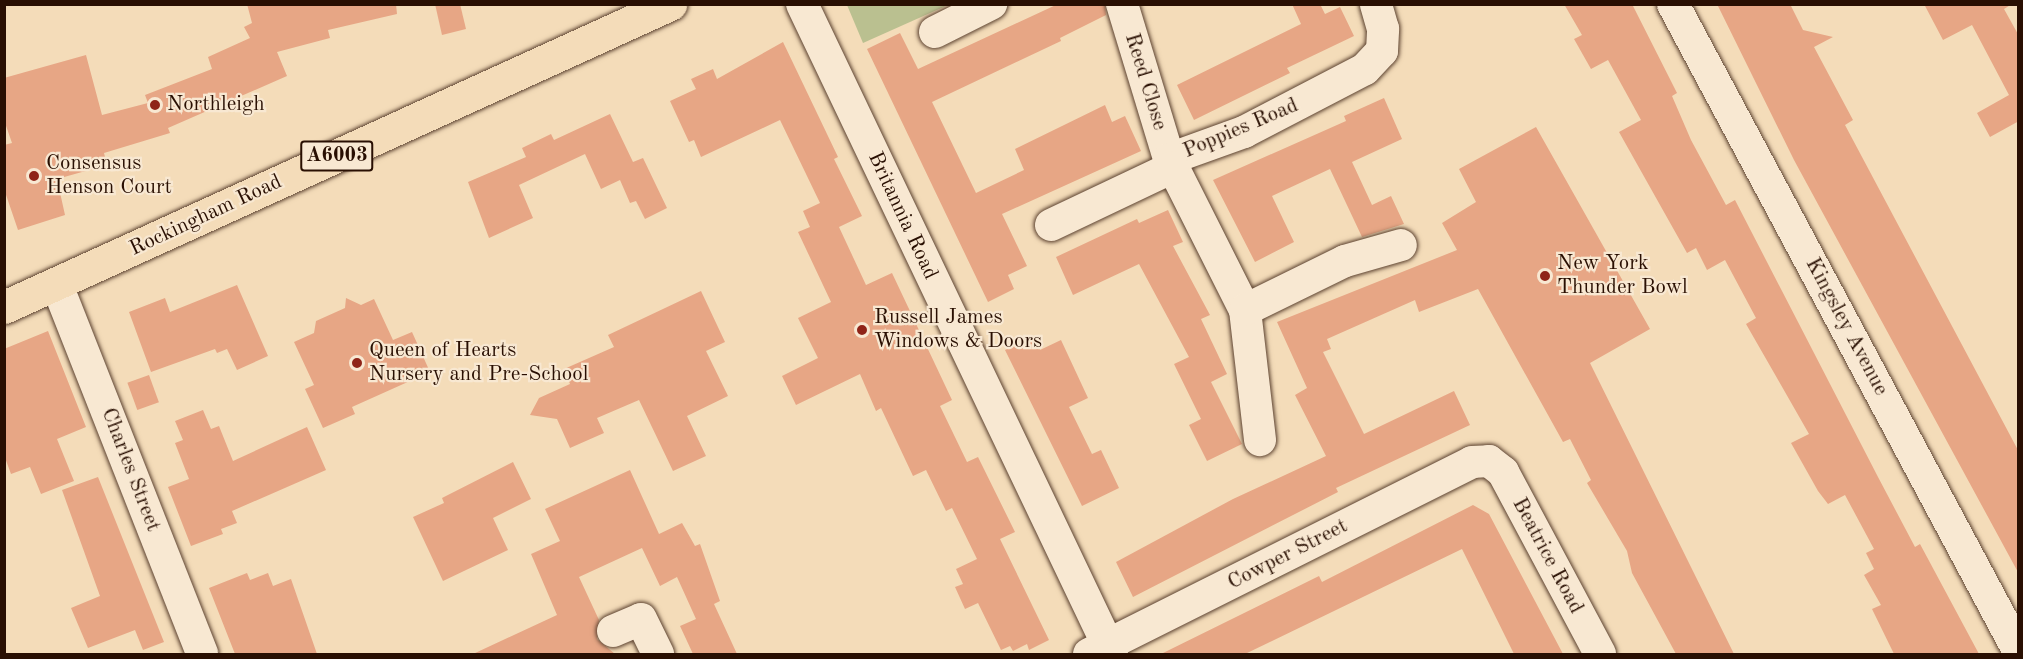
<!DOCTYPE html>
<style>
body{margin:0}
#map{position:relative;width:2023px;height:659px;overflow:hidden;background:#f4dcb9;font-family:"Old Standard TT",serif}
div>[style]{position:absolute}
.green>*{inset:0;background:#bac090}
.building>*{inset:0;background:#e7a685;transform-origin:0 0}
.roads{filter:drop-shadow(0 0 2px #5c4230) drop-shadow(0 0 2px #5c4230)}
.minor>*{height:32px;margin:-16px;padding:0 16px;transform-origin:16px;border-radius:16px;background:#f8e8d2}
.primary>*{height:33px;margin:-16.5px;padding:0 16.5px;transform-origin:16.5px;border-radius:16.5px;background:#f4dcb9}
.dots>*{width:16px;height:16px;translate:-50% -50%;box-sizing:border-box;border:3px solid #f8e8d2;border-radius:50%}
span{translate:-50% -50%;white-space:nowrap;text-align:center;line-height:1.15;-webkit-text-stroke:4.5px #f8e8d2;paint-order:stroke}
.shield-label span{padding:2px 4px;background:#f8e8d2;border:2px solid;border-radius:4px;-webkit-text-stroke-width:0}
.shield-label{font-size:20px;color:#290f02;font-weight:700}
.street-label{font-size:21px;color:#290f02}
.poi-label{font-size:21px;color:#290f02}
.left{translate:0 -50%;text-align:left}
.frame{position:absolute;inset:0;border:6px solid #290f02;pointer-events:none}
</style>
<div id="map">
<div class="green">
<div style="clip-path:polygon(847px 5px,948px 5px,863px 43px)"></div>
</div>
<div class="building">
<div style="clip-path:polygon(247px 4px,396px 4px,397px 14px,328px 30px,330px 38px,277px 52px,287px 76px,168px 128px,170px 133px,104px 153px,107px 165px,57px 179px,65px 215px,18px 230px,4px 189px,4px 145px,12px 143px,4px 120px,4px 78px,86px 55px,102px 115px,148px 103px,145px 95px,212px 69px,208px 57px,250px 38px,244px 27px,252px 23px)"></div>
<div style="clip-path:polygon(435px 4px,460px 4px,466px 29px,442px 35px)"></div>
<div style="clip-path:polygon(1058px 4px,1105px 4px,1106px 15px,1060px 38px,1061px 41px,932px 102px,976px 193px,1024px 170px,1015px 149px,1105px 105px,1112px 122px,1125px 116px,1141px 151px,1002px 214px,1027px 266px,1008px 275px,1014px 289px,988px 302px,867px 49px,900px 33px,918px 69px)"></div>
<div style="clip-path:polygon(1292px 4px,1320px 4px,1325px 14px,1340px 7px,1354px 36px,1287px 68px,1290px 73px,1194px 120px,1177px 85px,1301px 24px)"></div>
<div style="clip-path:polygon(1564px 4px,1632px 4px,1677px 93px,1672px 96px,1691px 140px,1726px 205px,1735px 200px,1878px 477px,1915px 547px,1920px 544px,1979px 654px,1894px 654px,1872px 609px,1881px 605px,1864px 575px,1874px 569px,1866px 553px,1874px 549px,1845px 495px,1828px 504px,1818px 491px,1791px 443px,1809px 434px,1746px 324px,1756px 318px,1725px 260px,1707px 270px,1696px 248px,1687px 253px,1619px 132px,1641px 120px,1608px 60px,1591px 69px,1574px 39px,1582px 35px)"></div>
<div style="clip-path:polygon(1717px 4px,1790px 4px,1803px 30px,1833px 37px,1814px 47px,1853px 120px,1845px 125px,2019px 452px,2019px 574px,1794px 160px)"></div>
<div style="clip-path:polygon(1924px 4px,2012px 4px,2004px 9px,2019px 36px,2019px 121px,1990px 137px,1977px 113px,2009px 95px,1972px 25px,1943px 40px)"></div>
<div style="clip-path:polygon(783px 42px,838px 157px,834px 159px,862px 216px,839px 227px,866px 285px,892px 273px,952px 400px,940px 406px,967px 462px,978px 457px,1015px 532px,1000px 539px,1049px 640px,1029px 650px,1027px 644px,1013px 651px,1010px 646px,1001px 650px,978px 603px,965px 609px,955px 587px,963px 584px,956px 569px,977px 559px,952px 508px,946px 511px,926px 470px,913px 476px,881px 408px,876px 411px,860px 374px,796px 405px,782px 376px,818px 358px,798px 318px,831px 302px,798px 232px,810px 227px,803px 211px,820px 203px,780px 120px,701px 157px,694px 140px,689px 142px,670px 101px,696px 89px,691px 79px,713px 69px,717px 79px)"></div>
<div style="clip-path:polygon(1384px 98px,1402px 139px,1352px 162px,1372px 205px,1391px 196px,1404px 224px,1362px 237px,1330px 169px,1272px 196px,1294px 242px,1255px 262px,1213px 180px,1346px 121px,1344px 116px)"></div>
<div style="clip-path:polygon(610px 114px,633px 162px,643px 158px,667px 208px,645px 219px,636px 201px,630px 203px,620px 180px,601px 189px,585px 154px,519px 185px,533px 218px,489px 238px,468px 182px,526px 157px,522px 148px,551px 134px,554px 140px)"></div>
<div style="clip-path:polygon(1536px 127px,1650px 329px,1590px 363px,1734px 654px,1676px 654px,1632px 573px,1627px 551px,1587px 483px,1591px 480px,1570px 439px,1563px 442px,1478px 289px,1419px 312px,1415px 300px,1327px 339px,1331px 349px,1323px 352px,1364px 434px,1454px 391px,1470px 425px,1336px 488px,1338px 492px,1133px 597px,1116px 562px,1233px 499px,1326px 456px,1295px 395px,1307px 388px,1277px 322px,1457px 250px,1442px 223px,1476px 202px,1459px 169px)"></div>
<div style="clip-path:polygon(1168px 210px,1183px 242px,1173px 246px,1210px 315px,1201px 319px,1227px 374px,1211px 382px,1242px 444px,1207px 461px,1189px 425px,1201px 419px,1174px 364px,1189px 357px,1139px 264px,1073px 295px,1056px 257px,1137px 219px,1139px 223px)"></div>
<div style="clip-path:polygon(237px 285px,268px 356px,237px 370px,227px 349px,217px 353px,215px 349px,151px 372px,129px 312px,165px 298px,170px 312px)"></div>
<div style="clip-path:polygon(701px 291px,725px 342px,706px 351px,728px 396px,687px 416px,706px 456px,673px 471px,639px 400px,597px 418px,604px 433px,570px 448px,557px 419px,530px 415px,539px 398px,570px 384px,564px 369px,614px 347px,608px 335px)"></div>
<div style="clip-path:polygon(346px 298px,361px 305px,374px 299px,393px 340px,412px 332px,430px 372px,352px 407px,355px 414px,323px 428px,305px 389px,314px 385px,294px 342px,314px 333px,316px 321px,345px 308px)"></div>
<div style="clip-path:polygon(48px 331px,86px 427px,57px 439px,74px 481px,41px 494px,30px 467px,11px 474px,4px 455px,4px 349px)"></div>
<div style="clip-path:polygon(1034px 337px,1040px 350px,1061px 340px,1088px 398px,1069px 407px,1092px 454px,1101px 450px,1119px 488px,1082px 506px,1005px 350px)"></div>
<div style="left:149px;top:375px;width:29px;height:23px;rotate:70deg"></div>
<div style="clip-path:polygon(203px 410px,211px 429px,219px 426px,233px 461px,307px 427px,326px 470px,232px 511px,237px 523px,221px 529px,223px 534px,191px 546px,168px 487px,189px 479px,175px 443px,183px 440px,175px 421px)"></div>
<div style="clip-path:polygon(513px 462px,531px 499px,493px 518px,508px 550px,443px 581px,413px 517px,444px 503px,442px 498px)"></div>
<div style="clip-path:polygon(630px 470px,659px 534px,682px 523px,695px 546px,700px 544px,720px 601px,714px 604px,737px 654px,693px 654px,680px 626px,696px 619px,677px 577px,660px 586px,642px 548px,579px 577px,599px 620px,597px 639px,615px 654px,473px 654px,557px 615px,531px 554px,560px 541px,545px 509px)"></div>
<div style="clip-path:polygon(98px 477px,164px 642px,143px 650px,135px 630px,88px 648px,71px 608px,100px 596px,62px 490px)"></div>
<div style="clip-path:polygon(1473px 505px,1489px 514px,1563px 654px,1514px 654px,1462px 549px,1245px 654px,1161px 654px,1319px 576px,1322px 582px)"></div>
<div style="clip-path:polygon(247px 573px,250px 580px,268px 573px,273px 586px,291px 579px,317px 654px,235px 654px,209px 588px)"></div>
</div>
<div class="roads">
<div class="minor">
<div style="left:802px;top:4px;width:720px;rotate:64.5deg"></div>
<div style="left:1122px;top:4px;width:162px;rotate:73.1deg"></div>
<div style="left:1169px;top:159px;width:169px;rotate:63.3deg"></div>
<div style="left:1245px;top:310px;width:131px;rotate:83.4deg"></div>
<div style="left:1673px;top:4px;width:732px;rotate:61.9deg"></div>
<div style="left:935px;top:32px;width:63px;rotate:-26.6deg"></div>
<div style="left:1169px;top:159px;width:80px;rotate:-19.8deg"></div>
<div style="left:1244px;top:132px;width:136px;rotate:-27.5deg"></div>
<div style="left:1365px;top:69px;width:25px;rotate:-47deg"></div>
<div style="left:1382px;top:51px;width:22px;rotate:-87deg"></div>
<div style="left:1383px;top:29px;width:26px;rotate:-106deg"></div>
<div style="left:1051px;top:225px;width:135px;rotate:-25.4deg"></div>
<div style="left:57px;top:285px;width:396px;rotate:68.5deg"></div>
<div style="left:1245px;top:310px;width:111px;rotate:-26.1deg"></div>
<div style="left:1345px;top:261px;width:58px;rotate:-15.9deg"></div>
<div style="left:613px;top:631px;width:30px;rotate:-23deg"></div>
<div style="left:641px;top:619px;width:39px;rotate:64deg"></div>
<div style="left:1089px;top:654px;width:428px;rotate:-26.6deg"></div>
<div style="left:1472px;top:462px;width:17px;rotate:-3deg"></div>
<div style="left:1489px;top:461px;width:18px;rotate:38deg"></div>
<div style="left:1503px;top:472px;width:206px;rotate:61.9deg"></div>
</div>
<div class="primary">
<div style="left:4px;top:307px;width:732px;rotate:-24.46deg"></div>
</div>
</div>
<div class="dots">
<div style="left:155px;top:105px;background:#8f2418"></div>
<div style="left:34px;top:176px;background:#8f2418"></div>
<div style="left:1545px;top:276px;background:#8f2418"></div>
<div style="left:862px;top:330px;background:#8f2418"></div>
<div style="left:357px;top:363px;background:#8f2418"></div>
</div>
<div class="shield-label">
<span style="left:337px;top:156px">A6003</span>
</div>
<div class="street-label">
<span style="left:1145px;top:82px;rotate:73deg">Reed Close</span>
<span style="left:1241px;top:129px;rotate:-23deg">Poppies Road</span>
<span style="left:206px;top:216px;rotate:-25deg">Rockingham Road</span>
<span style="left:902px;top:216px;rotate:65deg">Britannia Road</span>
<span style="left:1846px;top:327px;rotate:62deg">Kingsley Avenue</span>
<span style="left:130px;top:470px;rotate:69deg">Charles Street</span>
<span style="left:1288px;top:555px;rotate:-27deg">Cowper Street</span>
<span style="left:1547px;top:556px;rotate:62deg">Beatrice Road</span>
</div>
<div class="poi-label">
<span class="left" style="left:167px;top:105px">Northleigh</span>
<span class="left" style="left:46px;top:176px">Consensus<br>Henson Court</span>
<span class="left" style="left:1557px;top:276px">New York<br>Thunder Bowl</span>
<span class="left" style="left:874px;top:330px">Russell James<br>Windows &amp; Doors</span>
<span class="left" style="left:369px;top:363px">Queen of Hearts<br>Nursery and Pre-School</span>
</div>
<div class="frame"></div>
</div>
